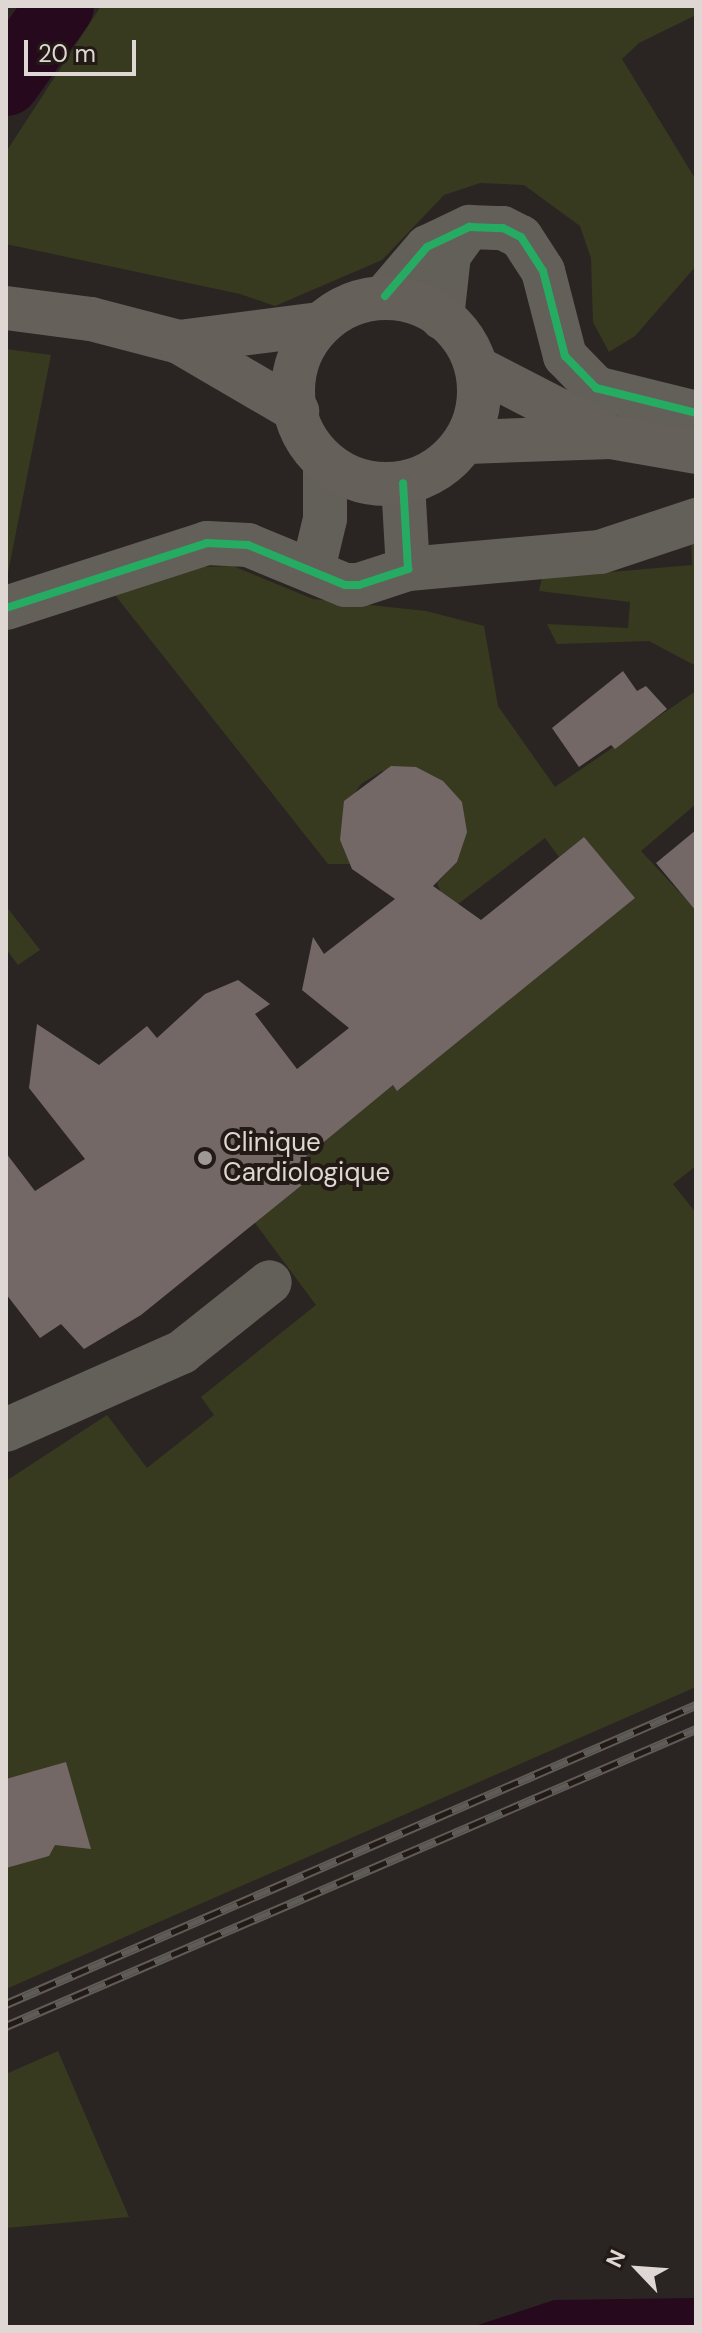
<!DOCTYPE html>
<style>
body{margin:0}
#map{position:relative;width:702px;height:2333px;overflow:hidden;background:#2a2522;font-family:"DM Sans",sans-serif}
div>[style]{position:absolute}
.green>*{inset:0;background:#383a20}
.water>*{inset:0;background:#26091c}
.river>*{height:68px;margin:-34px;padding:0 34px;transform-origin:34px;border-radius:34px;background:#26091c}
.building>*{inset:0;background:#746867}
.minor>*{height:44px;margin:-22px;padding:0 22px;transform-origin:22px;border-radius:22px;background:#635f59}
.major>*{height:44px;margin:-22px;padding:0 22px;transform-origin:22px;border-radius:22px;background:#656059}
.major>.ring{margin:-22px;padding:0;box-sizing:content-box;background:none;border:44px solid #656059;border-radius:50%}
.rail>*{height:9px;margin-top:-4.5px;transform-origin:0;background:repeating-linear-gradient(90deg,#231a15 0 18px,#5f5b57 0 36px);box-sizing:border-box;border-block:2px solid #5f5b57}
.cycleway>*{height:8px;margin:-4px;padding:0 4px;transform-origin:4px;border-radius:4px;background:#26ab63}
.dots>*{width:22px;height:22px;translate:-50% -50%;box-sizing:border-box;border:4px solid #231a15;border-radius:50%}
span{translate:-50% -50%;white-space:nowrap;text-align:center;line-height:1.15;-webkit-text-stroke:8px #231a15;paint-order:stroke}
.poi-label{font-size:26px;color:#ded7d4}
.left{translate:0 -50%;text-align:left}
.frame{position:absolute;inset:0;border:8px solid #ded7d4;pointer-events:none}
.north{position:absolute;left:598px;top:2229px;width:80px;height:80px;-webkit-text-stroke:6px #231a15;paint-order:stroke;rotate:295deg;font-size:22px;font-weight:700;line-height:32px;text-align:center;color:#ded7d4}
.north::after{content:'';display:block;margin:auto;width:28px;height:36px;background:#ded7d4;clip-path:polygon(50% 0,100% 100%,50% 72%,0 100%)}
.scale{position:absolute;left:24px;top:40px;width:112px;height:36px;box-sizing:border-box;border:4px solid #ded7d4;border-top:0;padding-left:10px;font-size:24px;line-height:28px;white-space:nowrap;color:#ded7d4;-webkit-text-stroke:6px #231a15;paint-order:stroke}
</style>
<div id="map">
<div class="green">
<div style="clip-path:polygon(101px 6px,696px 6px,696px 15px,639px 43px,622px 59px,696px 180px,696px 266px,635px 336px,609px 352px,593px 322px,591px 258px,580px 226px,524px 185px,480px 183px,444px 195px,382px 260px,275px 306px,240px 294px,6px 244px,6px 152px)"></div>
<div style="clip-path:polygon(6px 349px,51px 355px,6px 583px,7px 471px)"></div>
<div style="clip-path:polygon(696px 541px,696px 666px,649px 641px,557px 644px,547px 624px,628px 628px,630px 602px,539px 591px,542px 578px,692px 565px,691px 542px)"></div>
<div style="clip-path:polygon(233px 566px,313px 599px,426px 611px,484px 626px,498px 706px,555px 787px,696px 691px,696px 804px,641px 851px,696px 910px,696px 1166px,673px 1184px,696px 1213px,696px 1687px,6px 1989px,6px 1481px,107px 1415px,147px 1468px,214px 1415px,201px 1397px,316px 1305px,255px 1223px,307px 1180px,296px 1165px,393px 1085px,398px 1090px,635px 898px,584px 837px,559px 857px,545px 838px,458px 904px,444px 900px,437px 883px,457px 862px,464px 840px,462px 802px,382px 771px,361px 784px,348px 803px,340px 840px,350px 864px,328px 864px,111px 590px,202px 567px)"></div>
<div style="clip-path:polygon(6px 906px,40px 950px,18px 965px,6px 949px)"></div>
<div style="clip-path:polygon(58px 2051px,129px 2217px,6px 2228px,6px 2074px)"></div>
</div>
<div class="water">
<div style="clip-path:polygon(696px 2298px,696px 2327px,472px 2327px,554px 2300px)"></div>
</div>
<div class="river">
<div style="left:6px;top:82px;width:93px;rotate:-54.6deg"></div>
</div>
<div class="building">
<div style="clip-path:polygon(623px 671px,637px 691px,646px 686px,667px 709px,615px 749px,611px 745px,579px 767px,552px 728px)"></div>
<div style="clip-path:polygon(391px 766px,416px 767px,443px 781px,462px 802px,467px 832px,457px 862px,433px 886px,481px 920px,584px 837px,635px 898px,397px 1091px,393px 1085px,296px 1165px,308px 1180px,141px 1315px,84px 1349px,61px 1324px,40px 1338px,6px 1294px,6px 1153px,35px 1191px,85px 1159px,29px 1088px,37px 1024px,99px 1065px,147px 1026px,157px 1038px,205px 994px,238px 980px,270px 1004px,255px 1014px,297px 1069px,349px 1028px,302px 990px,313px 937px,324px 954px,395px 899px,352px 869px,340px 840px,344px 801px)"></div>
<div style="clip-path:polygon(696px 830px,696px 911px,656px 863px)"></div>
<div style="clip-path:polygon(66px 1762px,91px 1849px,55px 1845px,49px 1856px,6px 1868px,6px 1779px)"></div>
</div>
<div class="minor">
<div style="left:385px;top:296px;width:65px;rotate:-49.4deg"></div>
<div style="left:427px;top:247px;width:47px;rotate:-25.5deg"></div>
<div style="left:469px;top:227px;width:34px;rotate:2deg"></div>
<div style="left:503px;top:228px;width:20px;rotate:27deg"></div>
<div style="left:521px;top:237px;width:40px;rotate:57.1deg"></div>
<div style="left:543px;top:271px;width:88px;rotate:75.5deg"></div>
<div style="left:565px;top:356px;width:45px;rotate:45.9deg"></div>
<div style="left:596px;top:388px;width:103px;rotate:14deg"></div>
<div style="left:442px;top:318px;width:63px;rotate:-83.7deg"></div>
<div style="left:449px;top:255px;width:34px;rotate:-54deg"></div>
<div style="left:403px;top:483px;width:86px;rotate:86.7deg"></div>
<div style="left:313px;top:569px;width:51px;rotate:-76.5deg"></div>
<div style="left:325px;top:519px;width:56px;rotate:-90deg"></div>
<div style="left:6px;top:608px;width:211px;rotate:-17.9deg"></div>
<div style="left:207px;top:543px;width:41px;rotate:2.8deg"></div>
<div style="left:248px;top:545px;width:105px;rotate:22.4deg"></div>
<div style="left:345px;top:585px;width:14px"></div>
<div style="left:359px;top:585px;width:52px;rotate:-18.1deg"></div>
<div style="left:408px;top:569px;width:193px;rotate:-5.1deg"></div>
<div style="left:600px;top:552px;width:101px;rotate:-18.4deg"></div>
<div style="left:6px;top:1430px;width:193px;rotate:-23.9deg"></div>
<div style="left:182px;top:1352px;width:112px;rotate:-38.5deg"></div>
</div>
<div class="major">
<div class="ring" style="left:293px;top:298px;width:142px;height:142px"></div>
<div style="left:6px;top:308px;width:86px;rotate:7.4deg"></div>
<div style="left:91px;top:319px;width:91px;rotate:14.6deg"></div>
<div style="left:179px;top:342px;width:137px;rotate:30.3deg"></div>
<div style="left:179px;top:342px;width:141px;rotate:-7.3deg"></div>
<div style="left:479px;top:369px;width:137px;rotate:27.3deg"></div>
<div style="left:467px;top:442px;width:144px;rotate:-2deg"></div>
<div style="left:611px;top:437px;width:86px;rotate:10deg"></div>
</div>
<div class="rail">
<div style="left:6px;top:2004px;width:752px;rotate:-23.43deg"></div>
<div style="left:6px;top:2026px;width:751px;rotate:-23.29deg"></div>
</div>
<div class="cycleway">
<div style="left:385px;top:296px;width:65px;rotate:-49.4deg"></div>
<div style="left:427px;top:247px;width:47px;rotate:-25.5deg"></div>
<div style="left:469px;top:227px;width:34px;rotate:2deg"></div>
<div style="left:503px;top:228px;width:20px;rotate:27deg"></div>
<div style="left:521px;top:237px;width:40px;rotate:57.1deg"></div>
<div style="left:543px;top:271px;width:88px;rotate:75.5deg"></div>
<div style="left:565px;top:356px;width:45px;rotate:45.9deg"></div>
<div style="left:596px;top:388px;width:103px;rotate:14deg"></div>
<div style="left:6px;top:608px;width:211px;rotate:-17.9deg"></div>
<div style="left:207px;top:543px;width:41px;rotate:2.8deg"></div>
<div style="left:248px;top:545px;width:105px;rotate:22.4deg"></div>
<div style="left:345px;top:585px;width:14px"></div>
<div style="left:359px;top:585px;width:52px;rotate:-18.1deg"></div>
<div style="left:408px;top:569px;width:86px;rotate:-93.3deg"></div>
</div>
<div class="dots">
<div style="left:205px;top:1158px;background:#9f9996"></div>
</div>
<div class="poi-label">
<span class="left" style="left:223px;top:1158px">Clinique<br>Cardiologique</span>
</div>
<div class="frame"></div>
<div class="north">N</div>
<div class="scale">20 m</div>
</div>
